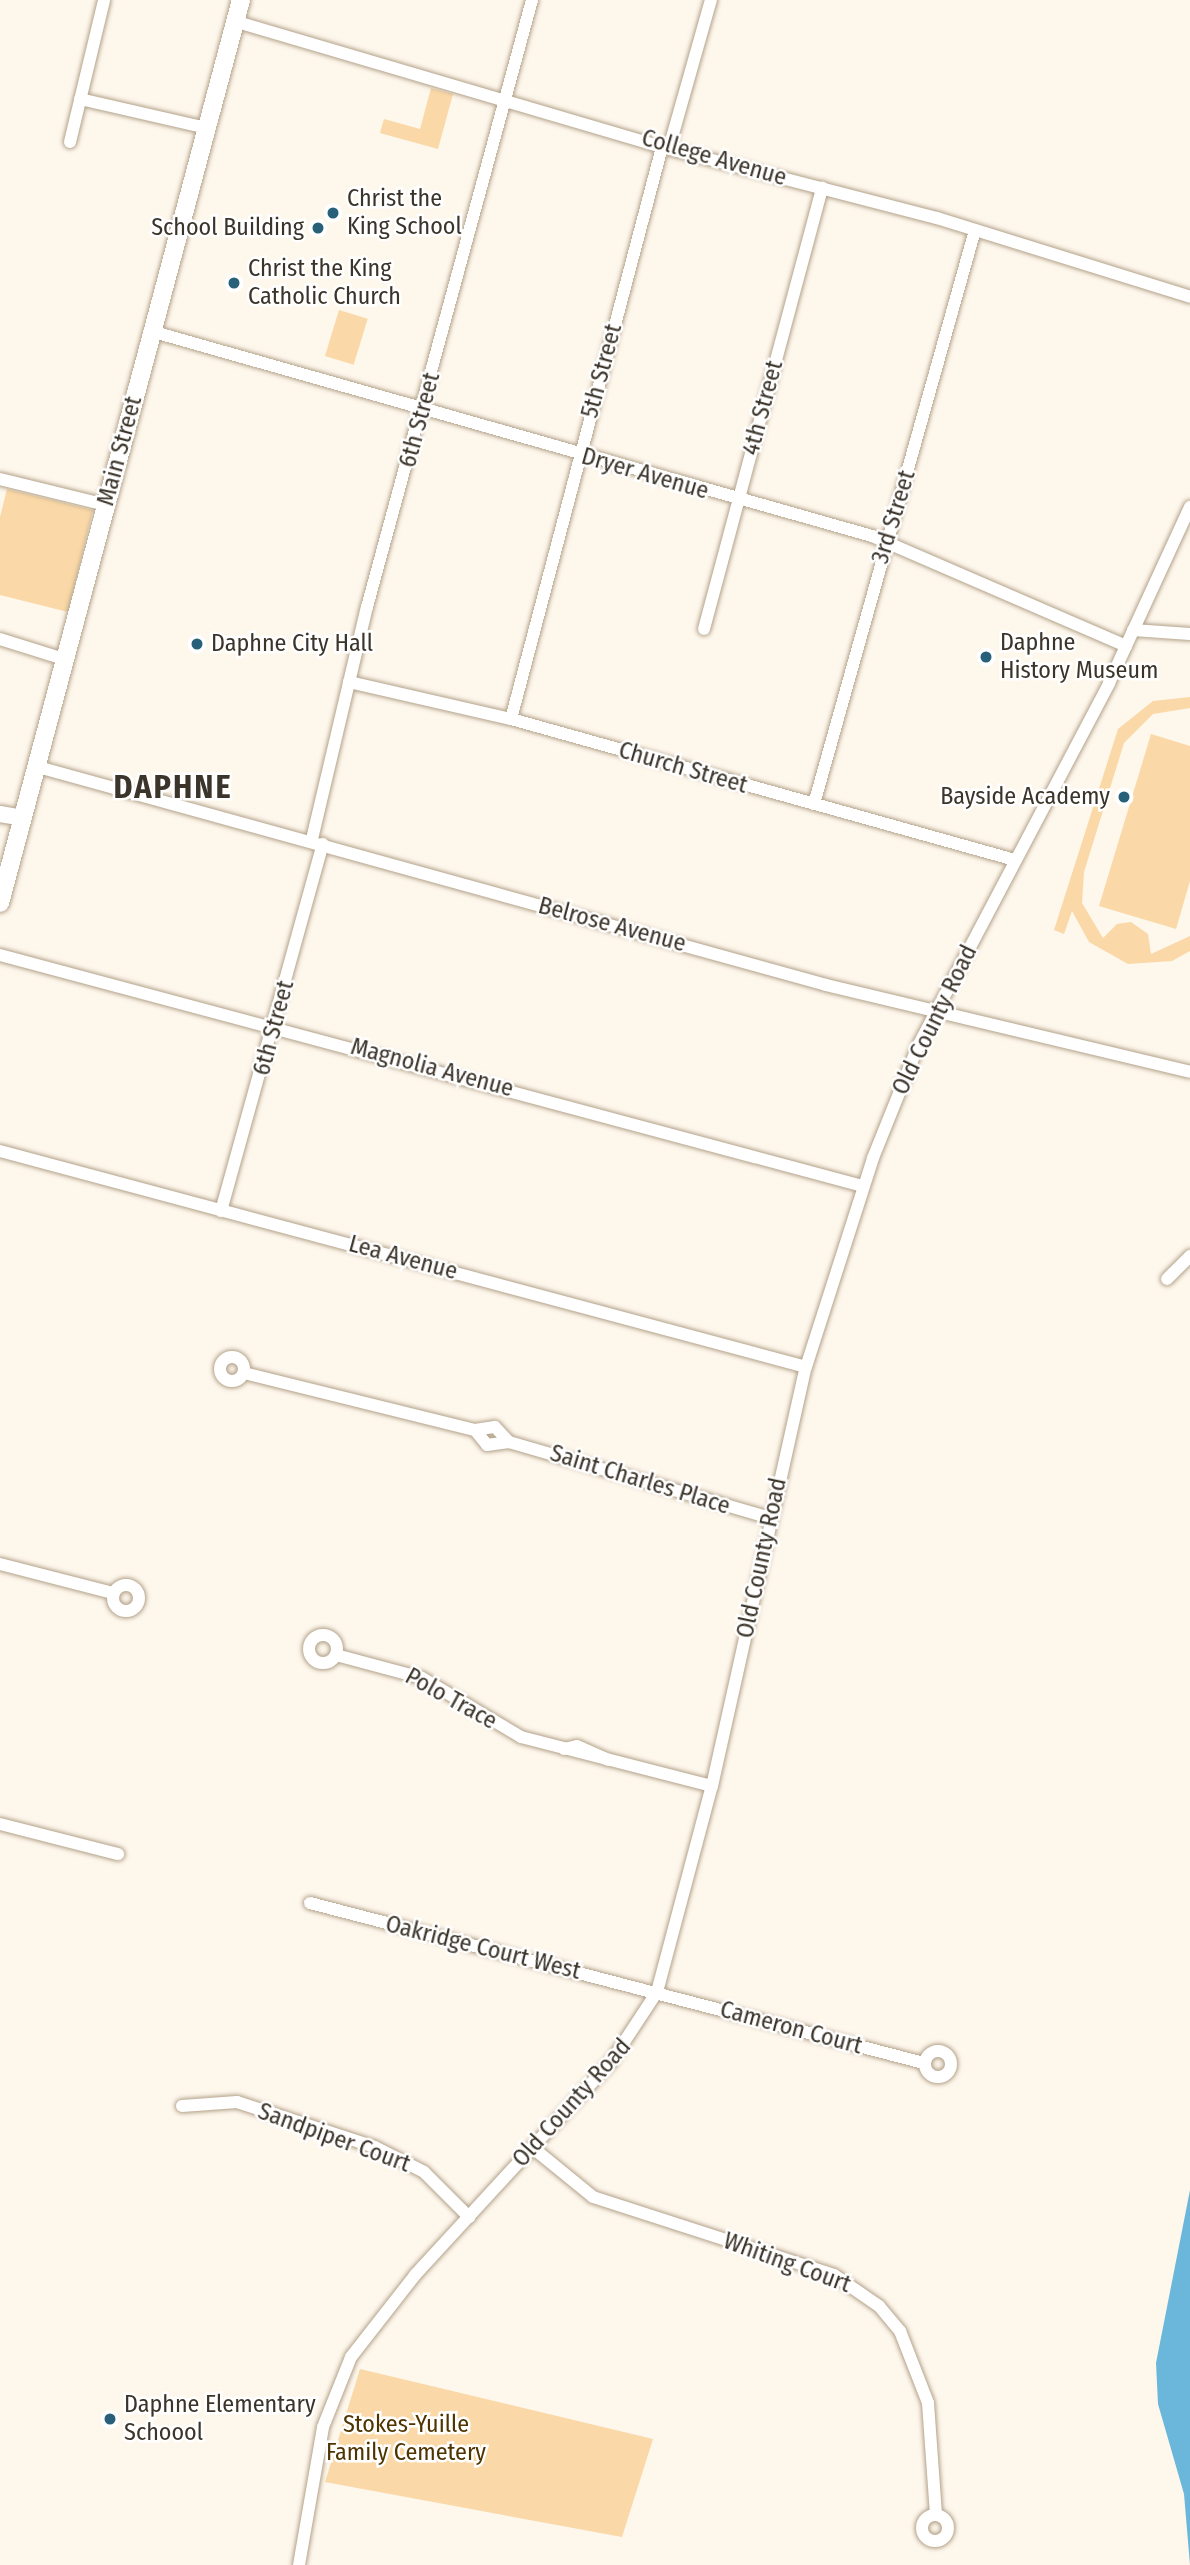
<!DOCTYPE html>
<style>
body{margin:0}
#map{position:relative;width:1190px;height:2565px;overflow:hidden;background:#fef7ec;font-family:"Fira Sans Condensed",sans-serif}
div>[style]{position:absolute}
.green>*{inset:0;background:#fad8a7;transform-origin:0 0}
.water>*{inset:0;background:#6bb6db}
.roads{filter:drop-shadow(0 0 2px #b3a28a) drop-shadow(0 0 2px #b3a28a)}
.minor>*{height:12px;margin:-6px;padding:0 6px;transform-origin:6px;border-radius:6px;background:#fff}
.minor>.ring{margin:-6px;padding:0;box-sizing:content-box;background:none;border:12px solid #fff;border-radius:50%}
.tertiary>*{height:16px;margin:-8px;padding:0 8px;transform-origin:8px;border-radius:8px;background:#fff}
.secondary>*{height:18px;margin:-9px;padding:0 9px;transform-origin:9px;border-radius:9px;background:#fff}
.dots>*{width:19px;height:19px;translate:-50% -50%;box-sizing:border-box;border:4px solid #fff;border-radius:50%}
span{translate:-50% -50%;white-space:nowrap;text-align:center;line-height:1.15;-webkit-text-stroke:5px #fff;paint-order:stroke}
.street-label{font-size:24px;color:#3b342a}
.poi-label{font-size:24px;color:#3b342a}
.left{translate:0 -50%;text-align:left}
.right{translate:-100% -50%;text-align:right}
.park-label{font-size:24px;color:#4f3400}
.district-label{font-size:32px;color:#3b342a;font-weight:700;letter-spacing:2px}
</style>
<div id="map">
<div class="green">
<div style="clip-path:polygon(431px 88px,453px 94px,438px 149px,380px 133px,384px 119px,420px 129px)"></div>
<div style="left:339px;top:310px;width:30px;height:48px;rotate:17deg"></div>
<div style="clip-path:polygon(7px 489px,93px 510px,68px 612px,0 595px,0 517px)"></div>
<div style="clip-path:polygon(1190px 697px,1190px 708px,1153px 714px,1124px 743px,1084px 872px,1082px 903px,1103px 938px,1117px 924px,1131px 922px,1148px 934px,1151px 954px,1190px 936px,1190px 951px,1172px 961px,1128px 964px,1089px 942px,1072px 911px,1064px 934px,1054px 930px,1118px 729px,1153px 701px)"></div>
<div style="clip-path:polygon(1151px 734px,1190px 746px,1190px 881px,1176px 929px,1099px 906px)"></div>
<div style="clip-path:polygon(360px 2369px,653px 2439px,622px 2537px,325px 2482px)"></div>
</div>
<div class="water">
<div style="clip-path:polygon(1190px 2190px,1190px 2565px,1184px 2494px,1158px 2404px,1156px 2363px)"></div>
</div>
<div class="roads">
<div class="minor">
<div style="left:237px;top:22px;width:443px;rotate:16.4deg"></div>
<div style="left:662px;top:147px;width:284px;rotate:14.5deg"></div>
<div style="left:937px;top:218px;width:265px;rotate:17.3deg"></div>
<div style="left:80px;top:99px;width:130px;rotate:12.9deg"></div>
<div style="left:70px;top:142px;width:146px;rotate:-76.5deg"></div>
<div style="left:669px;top:148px;width:154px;rotate:-74.2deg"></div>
<div style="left:154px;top:332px;width:746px;rotate:15.86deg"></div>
<div style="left:872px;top:536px;width:277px;rotate:23.4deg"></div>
<div style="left:0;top:479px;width:109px;rotate:13.8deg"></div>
<div style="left:704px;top:629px;width:457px;rotate:-75deg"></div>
<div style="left:1133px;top:630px;width:57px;rotate:4deg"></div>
<div style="left:0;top:639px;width:70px;rotate:17.4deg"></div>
<div style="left:349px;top:682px;width:166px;rotate:12.9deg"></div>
<div style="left:511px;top:719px;width:523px;rotate:15.63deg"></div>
<div style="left:511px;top:719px;width:592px;rotate:-75.21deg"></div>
<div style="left:38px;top:767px;width:818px;rotate:15.46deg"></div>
<div style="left:826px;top:985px;width:374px;rotate:13.4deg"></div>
<div style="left:814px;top:804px;width:596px;rotate:-74.33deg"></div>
<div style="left:312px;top:839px;width:238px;rotate:-76.7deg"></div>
<div style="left:367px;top:607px;width:629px;rotate:-74.79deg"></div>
<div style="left:0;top:955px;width:893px;rotate:14.99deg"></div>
<div style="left:0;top:1151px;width:834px;rotate:15deg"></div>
<div style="left:221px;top:1211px;width:381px;rotate:-74.5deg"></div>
<div style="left:1167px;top:1279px;width:33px;rotate:-45deg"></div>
<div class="ring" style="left:220px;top:1357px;width:12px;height:12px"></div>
<div style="left:244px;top:1373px;width:238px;rotate:13.9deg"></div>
<div style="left:475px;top:1430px;width:20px;rotate:-9deg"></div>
<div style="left:495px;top:1427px;width:21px;rotate:47deg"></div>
<div style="left:509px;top:1442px;width:273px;rotate:16.2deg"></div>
<div style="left:475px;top:1430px;width:19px;rotate:51deg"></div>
<div style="left:487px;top:1445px;width:22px;rotate:-8deg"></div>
<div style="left:0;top:1564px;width:117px;rotate:14.4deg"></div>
<div class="ring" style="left:113px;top:1585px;width:14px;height:14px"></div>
<div class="ring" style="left:309px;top:1635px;width:16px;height:16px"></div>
<div style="left:336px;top:1655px;width:89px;rotate:15deg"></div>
<div style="left:422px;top:1678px;width:115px;rotate:30.8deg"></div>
<div style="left:521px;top:1737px;width:197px;rotate:14.4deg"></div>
<div style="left:564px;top:1749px;width:13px;rotate:-13deg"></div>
<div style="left:577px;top:1746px;width:34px;rotate:24deg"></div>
<div style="left:0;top:1824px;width:122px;rotate:14.3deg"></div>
<div style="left:310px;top:1903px;width:635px;rotate:14.61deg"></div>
<div class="ring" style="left:925px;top:2051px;width:14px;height:14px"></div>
<div style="left:182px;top:2106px;width:55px;rotate:-4.2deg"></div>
<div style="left:237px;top:2102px;width:145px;rotate:18.1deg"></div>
<div style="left:375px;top:2147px;width:55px;rotate:27deg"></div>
<div style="left:424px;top:2172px;width:64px;rotate:45deg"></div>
<div style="left:533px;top:2148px;width:77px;rotate:39.2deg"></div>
<div style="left:593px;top:2197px;width:253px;rotate:17.9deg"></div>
<div style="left:834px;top:2275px;width:55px;rotate:34.6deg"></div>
<div style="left:879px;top:2306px;width:33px;rotate:50deg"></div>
<div style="left:900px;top:2331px;width:77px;rotate:68.7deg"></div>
<div style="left:928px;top:2403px;width:111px;rotate:85.9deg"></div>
<div class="ring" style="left:922px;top:2515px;width:14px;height:14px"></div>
<div style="left:299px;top:2565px;width:140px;rotate:-80.1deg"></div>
<div style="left:323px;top:2427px;width:75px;rotate:-68.2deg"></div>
<div style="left:351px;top:2357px;width:104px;rotate:-52deg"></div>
<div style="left:415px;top:2275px;width:289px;rotate:-47.4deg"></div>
<div style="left:611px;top:2062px;width:84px;rotate:-56.7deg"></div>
<div style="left:657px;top:1992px;width:213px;rotate:-75.1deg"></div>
<div style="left:712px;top:1786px;width:429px;rotate:-77.4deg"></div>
<div style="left:806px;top:1367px;width:219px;rotate:-72.2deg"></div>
<div style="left:873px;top:1158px;width:121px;rotate:-68.1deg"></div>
<div style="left:918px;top:1046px;width:410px;rotate:-62.2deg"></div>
<div style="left:1109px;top:683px;width:194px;rotate:-65.3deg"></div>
</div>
<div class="tertiary">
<div style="left:0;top:814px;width:23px;rotate:10deg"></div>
</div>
<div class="secondary">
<div style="left:0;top:903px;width:935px;rotate:-75.06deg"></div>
</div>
</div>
<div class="dots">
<div style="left:333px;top:213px;background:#28607a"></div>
<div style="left:318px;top:228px;background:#28607a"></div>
<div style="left:234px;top:283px;background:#28607a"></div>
<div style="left:197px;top:644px;background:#28607a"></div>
<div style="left:986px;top:657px;background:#28607a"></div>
<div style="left:1124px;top:797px;background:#28607a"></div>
<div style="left:110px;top:2419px;background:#28607a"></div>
</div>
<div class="street-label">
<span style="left:714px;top:158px;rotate:16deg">College Avenue</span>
<span style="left:602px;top:371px;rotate:-75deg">5th Street</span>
<span style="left:763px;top:408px;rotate:-75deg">4th Street</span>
<span style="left:420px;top:420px;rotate:-75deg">6th Street</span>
<span style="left:120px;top:451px;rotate:-75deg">Main Street</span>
<span style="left:645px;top:474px;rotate:16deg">Dryer Avenue</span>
<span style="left:894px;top:517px;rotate:-73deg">3rd Street</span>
<span style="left:683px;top:768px;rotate:16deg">Church Street</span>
<span style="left:612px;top:925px;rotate:15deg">Belrose Avenue</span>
<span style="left:935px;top:1020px;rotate:-64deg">Old County Road</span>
<span style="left:274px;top:1028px;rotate:-75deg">6th Street</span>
<span style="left:432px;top:1068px;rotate:15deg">Magnolia Avenue</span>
<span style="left:403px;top:1258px;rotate:15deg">Lea Avenue</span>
<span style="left:640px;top:1480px;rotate:17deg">Saint Charles Place</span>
<span style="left:762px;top:1558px;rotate:-78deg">Old County Road</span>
<span style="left:451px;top:1699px;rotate:29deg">Polo Trace</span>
<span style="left:483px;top:1948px;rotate:14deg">Oakridge Court West</span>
<span style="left:791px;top:2028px;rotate:15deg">Cameron Court</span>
<span style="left:572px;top:2103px;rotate:-48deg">Old County Road</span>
<span style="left:334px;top:2138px;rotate:20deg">Sandpiper Court</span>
<span style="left:787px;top:2263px;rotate:20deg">Whiting Court</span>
</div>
<div class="poi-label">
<span class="left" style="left:347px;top:213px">Christ the<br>King School</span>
<span class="right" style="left:304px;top:228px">School Building</span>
<span class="left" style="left:248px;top:283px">Christ the King<br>Catholic Church</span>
<span class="left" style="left:1000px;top:657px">Daphne<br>History Museum</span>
<span class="left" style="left:211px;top:644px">Daphne City Hall</span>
<span class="right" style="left:1110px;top:797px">Bayside Academy</span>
<span class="left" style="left:124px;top:2419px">Daphne Elementary<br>Schoool</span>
</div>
<div class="park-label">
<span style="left:406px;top:2439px">Stokes-Yuille<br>Family Cemetery</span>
</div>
<div class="district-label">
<span style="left:173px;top:787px">DAPHNE</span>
</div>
</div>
